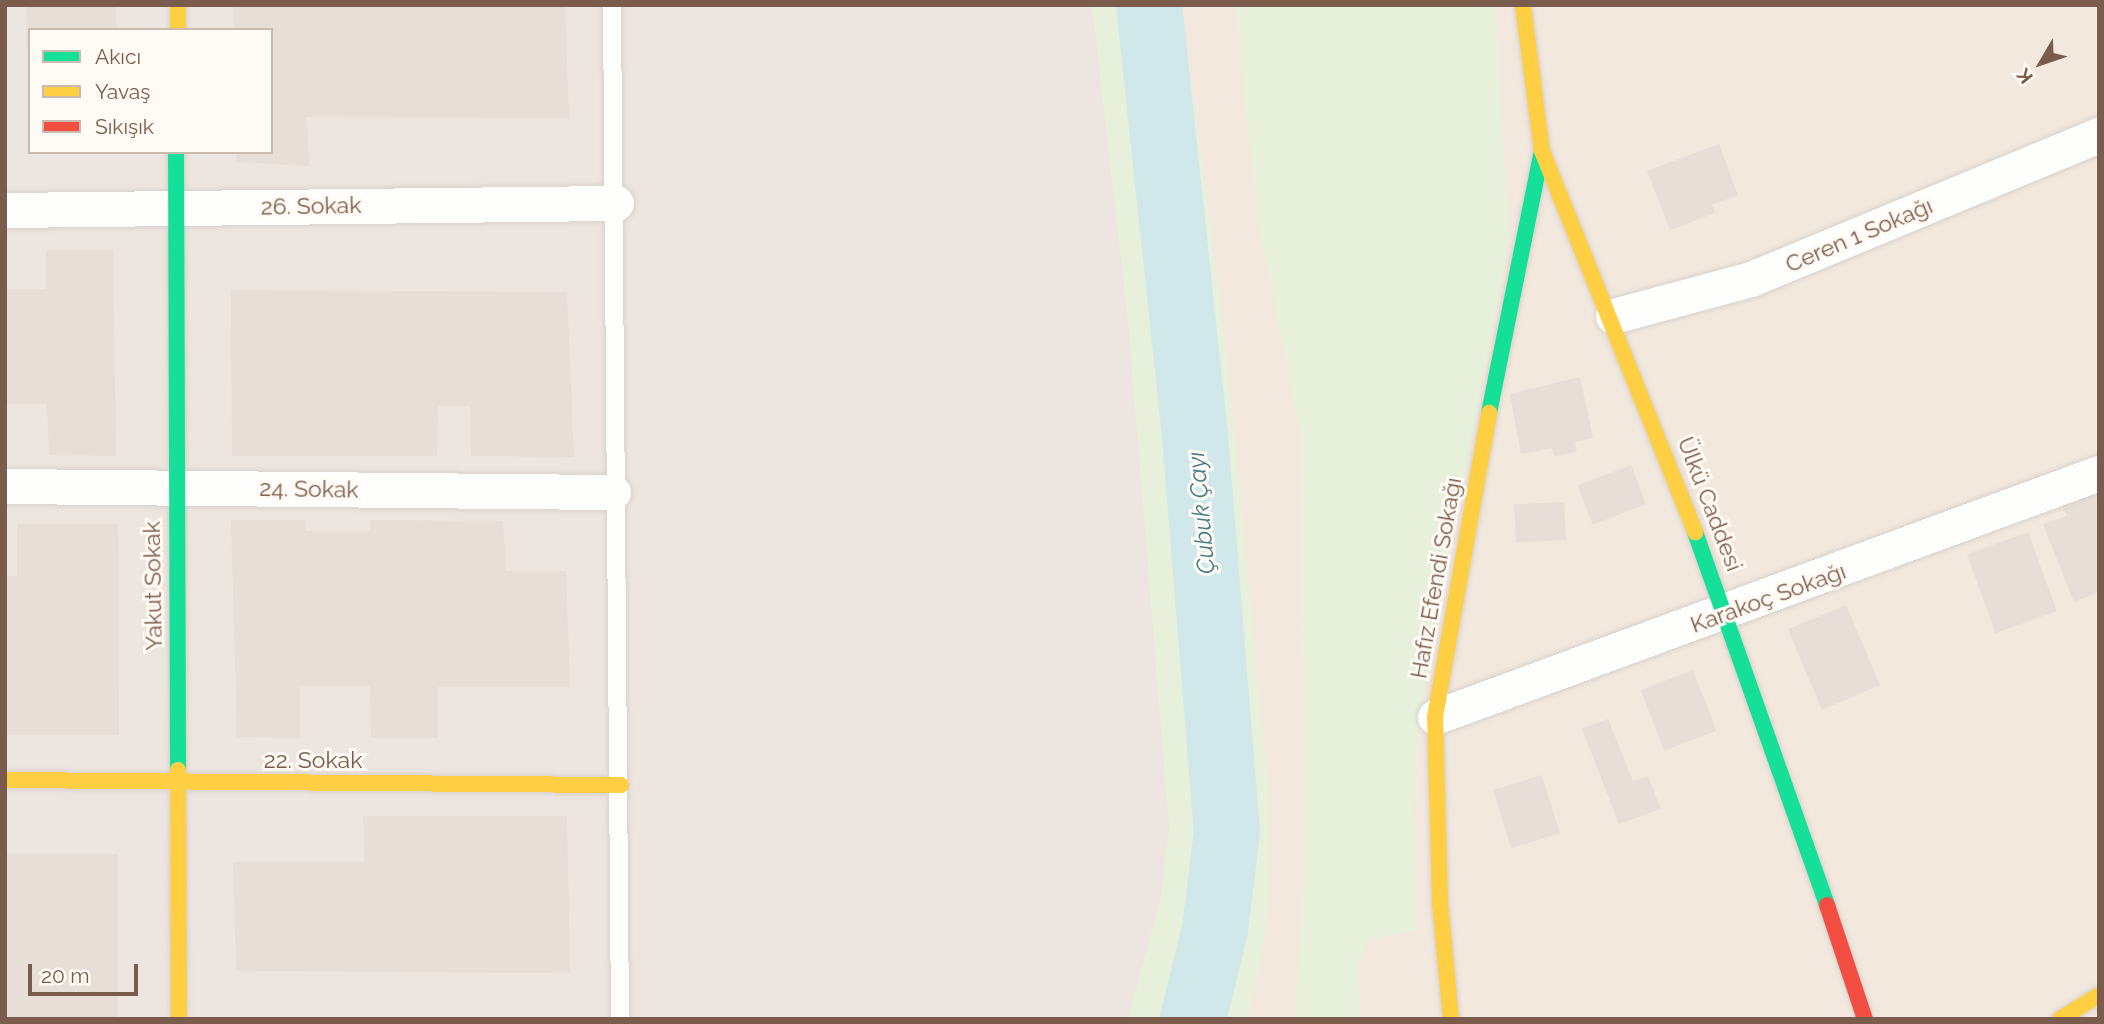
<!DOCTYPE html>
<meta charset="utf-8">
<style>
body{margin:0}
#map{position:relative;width:2104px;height:1024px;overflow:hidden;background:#f9f5f0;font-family:Raleway,sans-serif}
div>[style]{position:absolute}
.residential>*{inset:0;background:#f2e8de}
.industrial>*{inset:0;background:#ede5e0}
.green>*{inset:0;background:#e7f0db}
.river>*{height:66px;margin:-33px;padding:0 33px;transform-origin:33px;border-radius:33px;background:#d0e8ea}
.building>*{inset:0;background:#e6ded7;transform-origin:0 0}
.roads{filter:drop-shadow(0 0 2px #d7d1cb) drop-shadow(0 0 2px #d7d1cb)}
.lane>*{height:18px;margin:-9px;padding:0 9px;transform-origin:9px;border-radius:9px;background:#fefefd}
.street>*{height:35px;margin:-17.5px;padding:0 17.5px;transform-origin:17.5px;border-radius:17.5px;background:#fefefd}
.fast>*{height:16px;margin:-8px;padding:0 8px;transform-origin:8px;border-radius:8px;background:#16e098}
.slow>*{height:16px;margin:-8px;padding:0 8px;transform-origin:8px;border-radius:8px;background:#ffcf43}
.jam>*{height:16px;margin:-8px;padding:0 8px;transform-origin:8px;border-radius:8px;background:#f24e42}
span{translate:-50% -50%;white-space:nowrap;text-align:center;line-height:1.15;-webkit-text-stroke:6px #fffaf3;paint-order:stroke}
.street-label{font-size:23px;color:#7a5c4d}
.water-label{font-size:24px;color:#437c86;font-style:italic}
.frame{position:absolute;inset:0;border:7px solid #7a5c4d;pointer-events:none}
.legend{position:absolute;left:28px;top:28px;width:245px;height:126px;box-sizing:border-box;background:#fffaf3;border:2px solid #cabbb1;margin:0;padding:9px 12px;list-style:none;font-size:21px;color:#7a5c4d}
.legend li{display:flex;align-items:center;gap:14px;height:35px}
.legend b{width:35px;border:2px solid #cabbb1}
.north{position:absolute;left:2006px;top:28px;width:70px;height:70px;-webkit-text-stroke:5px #fffaf3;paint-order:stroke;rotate:231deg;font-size:19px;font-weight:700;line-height:28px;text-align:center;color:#7a5c4d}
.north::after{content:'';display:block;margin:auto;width:24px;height:32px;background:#7a5c4d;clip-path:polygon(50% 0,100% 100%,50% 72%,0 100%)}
.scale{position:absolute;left:28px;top:964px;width:110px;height:32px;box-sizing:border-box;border:4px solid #7a5c4d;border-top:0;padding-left:9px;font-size:21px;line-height:24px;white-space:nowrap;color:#7a5c4d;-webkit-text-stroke:5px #fffaf3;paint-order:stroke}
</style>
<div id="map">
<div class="residential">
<div style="clip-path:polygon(evenodd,5px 5px,2099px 5px,2099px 1019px,5px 1019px,5px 5px,30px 30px,271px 30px,271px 152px,30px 152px,30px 30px)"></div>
</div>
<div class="industrial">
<div style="clip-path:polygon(evenodd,5px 5px,1108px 5px,1188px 826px,1147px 1019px,5px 1019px,5px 5px,30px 30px,271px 30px,271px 152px,30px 152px,30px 30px)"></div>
</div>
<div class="green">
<div style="clip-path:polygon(1092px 5px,1179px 5px,1195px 104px,1227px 356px,1269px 798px,1270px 879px,1262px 958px,1247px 1019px,1128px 1019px,1161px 897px,1169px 827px,1128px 320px)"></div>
<div style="clip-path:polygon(1235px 5px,1496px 5px,1509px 244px,1420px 713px,1414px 810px,1417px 930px,1369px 939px,1358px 966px,1361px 1019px,1295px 1019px,1304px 854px,1300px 433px,1257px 217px)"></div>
</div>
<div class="river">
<div style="left:1149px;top:5px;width:433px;rotate:83.9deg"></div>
<div style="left:1195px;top:436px;width:396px;rotate:85.4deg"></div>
<div style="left:1227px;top:831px;width:100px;rotate:96.9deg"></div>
<div style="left:1215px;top:930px;width:92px;rotate:103.9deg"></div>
</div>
<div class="building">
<div style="clip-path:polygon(26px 5px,116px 5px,117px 30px,30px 30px,27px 56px)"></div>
<div style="clip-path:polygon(233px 5px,565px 5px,569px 118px,306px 117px,310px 166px,237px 162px,236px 152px,271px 152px,271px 30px,234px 30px)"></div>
<div style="clip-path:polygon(1719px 144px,1738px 195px,1712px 205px,1715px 213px,1670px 230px,1647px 171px)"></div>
<div style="clip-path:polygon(46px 250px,113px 250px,116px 456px,49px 455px,47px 404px,5px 404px,5px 289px,46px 289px)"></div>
<div style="clip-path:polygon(231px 290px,567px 292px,574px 457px,471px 456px,470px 406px,438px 406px,437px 456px,232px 456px)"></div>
<div style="clip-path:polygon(1580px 377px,1593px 438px,1575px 442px,1577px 452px,1555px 456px,1552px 448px,1521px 454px,1510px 394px)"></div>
<div style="left:1631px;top:465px;width:42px;height:57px;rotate:69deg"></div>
<div style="clip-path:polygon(2092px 489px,2099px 504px,2099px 592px,2074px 602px,2043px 524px,2067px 516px,2060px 502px)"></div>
<div style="left:1564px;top:502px;width:38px;height:50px;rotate:87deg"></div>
<div style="clip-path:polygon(231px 520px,305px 520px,306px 531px,370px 531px,370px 520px,503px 521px,506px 571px,566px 571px,570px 687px,438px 687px,438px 738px,371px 738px,370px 686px,300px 686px,300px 738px,237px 737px)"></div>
<div style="clip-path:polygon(17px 524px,118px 524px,119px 735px,5px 735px,5px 576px,17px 576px)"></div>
<div style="left:2028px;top:532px;width:84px;height:65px;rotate:70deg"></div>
<div style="left:1846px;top:605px;width:87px;height:63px;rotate:67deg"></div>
<div style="left:1693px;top:670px;width:65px;height:56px;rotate:69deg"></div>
<div style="clip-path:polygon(1608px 719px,1633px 781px,1648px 776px,1661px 809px,1619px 824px,1582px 729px)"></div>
<div style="left:1542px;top:775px;width:61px;height:51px;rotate:73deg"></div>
<div style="clip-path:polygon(363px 816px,567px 816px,570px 973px,236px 971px,233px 862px,364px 862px)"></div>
<div style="left:5px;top:854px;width:113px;height:165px"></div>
</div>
<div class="roads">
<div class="lane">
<div style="left:612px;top:5px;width:1014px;rotate:89.55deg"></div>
</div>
<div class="street">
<div style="left:5px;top:210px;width:611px;rotate:-0.66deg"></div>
<div style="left:1613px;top:316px;width:143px;rotate:-15deg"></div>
<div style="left:1751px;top:279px;width:377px;rotate:-22.5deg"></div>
<div style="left:5px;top:486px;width:608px;rotate:0.57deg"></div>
<div style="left:1435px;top:717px;width:707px;rotate:-20.18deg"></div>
</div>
<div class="fast">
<div style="left:176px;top:152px;width:618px;rotate:89.81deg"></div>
<div style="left:1489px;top:413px;width:267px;rotate:-78.6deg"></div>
<div style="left:1695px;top:532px;width:396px;rotate:70.5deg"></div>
</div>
<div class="slow">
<div style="left:178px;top:5px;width:25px;rotate:90deg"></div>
<div style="left:1523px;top:5px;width:147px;rotate:82.6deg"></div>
<div style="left:1542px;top:151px;width:411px;rotate:68.1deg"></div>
<div style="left:178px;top:770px;width:249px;rotate:89.8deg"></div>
<div style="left:5px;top:780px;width:616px;rotate:0.47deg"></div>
<div style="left:1451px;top:1019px;width:117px;rotate:-95.4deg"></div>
<div style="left:1440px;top:903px;width:186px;rotate:-91.5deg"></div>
<div style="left:1435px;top:717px;width:309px;rotate:-79.9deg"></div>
<div style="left:2060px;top:1019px;width:46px;rotate:-31.6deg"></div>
</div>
<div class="jam">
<div style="left:1827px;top:905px;width:120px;rotate:71.6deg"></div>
</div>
</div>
<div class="street-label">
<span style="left:311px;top:206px;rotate:-1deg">26. Sokak</span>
<span style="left:1859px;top:235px;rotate:-23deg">Ceren 1 Sokağı</span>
<span style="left:309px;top:489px;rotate:1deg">24. Sokak</span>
<span style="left:1710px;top:504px;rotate:69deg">Ülkü Caddesi</span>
<span style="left:1436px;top:578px;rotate:-80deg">Hafız Efendi Sokağı</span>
<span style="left:153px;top:586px;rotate:-91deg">Yakut Sokak</span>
<span style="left:1768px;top:598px;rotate:-20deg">Karakoç Sokağı</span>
<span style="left:313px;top:760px">22. Sokak</span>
</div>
<div class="water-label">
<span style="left:1201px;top:513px;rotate:-95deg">Çubuk Çayı</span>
</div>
<div class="frame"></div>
<ul class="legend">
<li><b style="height:9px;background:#16e098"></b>Akıcı</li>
<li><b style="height:9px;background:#ffcf43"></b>Yavaş</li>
<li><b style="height:9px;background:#f24e42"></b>Sıkışık</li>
</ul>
<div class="north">K</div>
<div class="scale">20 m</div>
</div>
